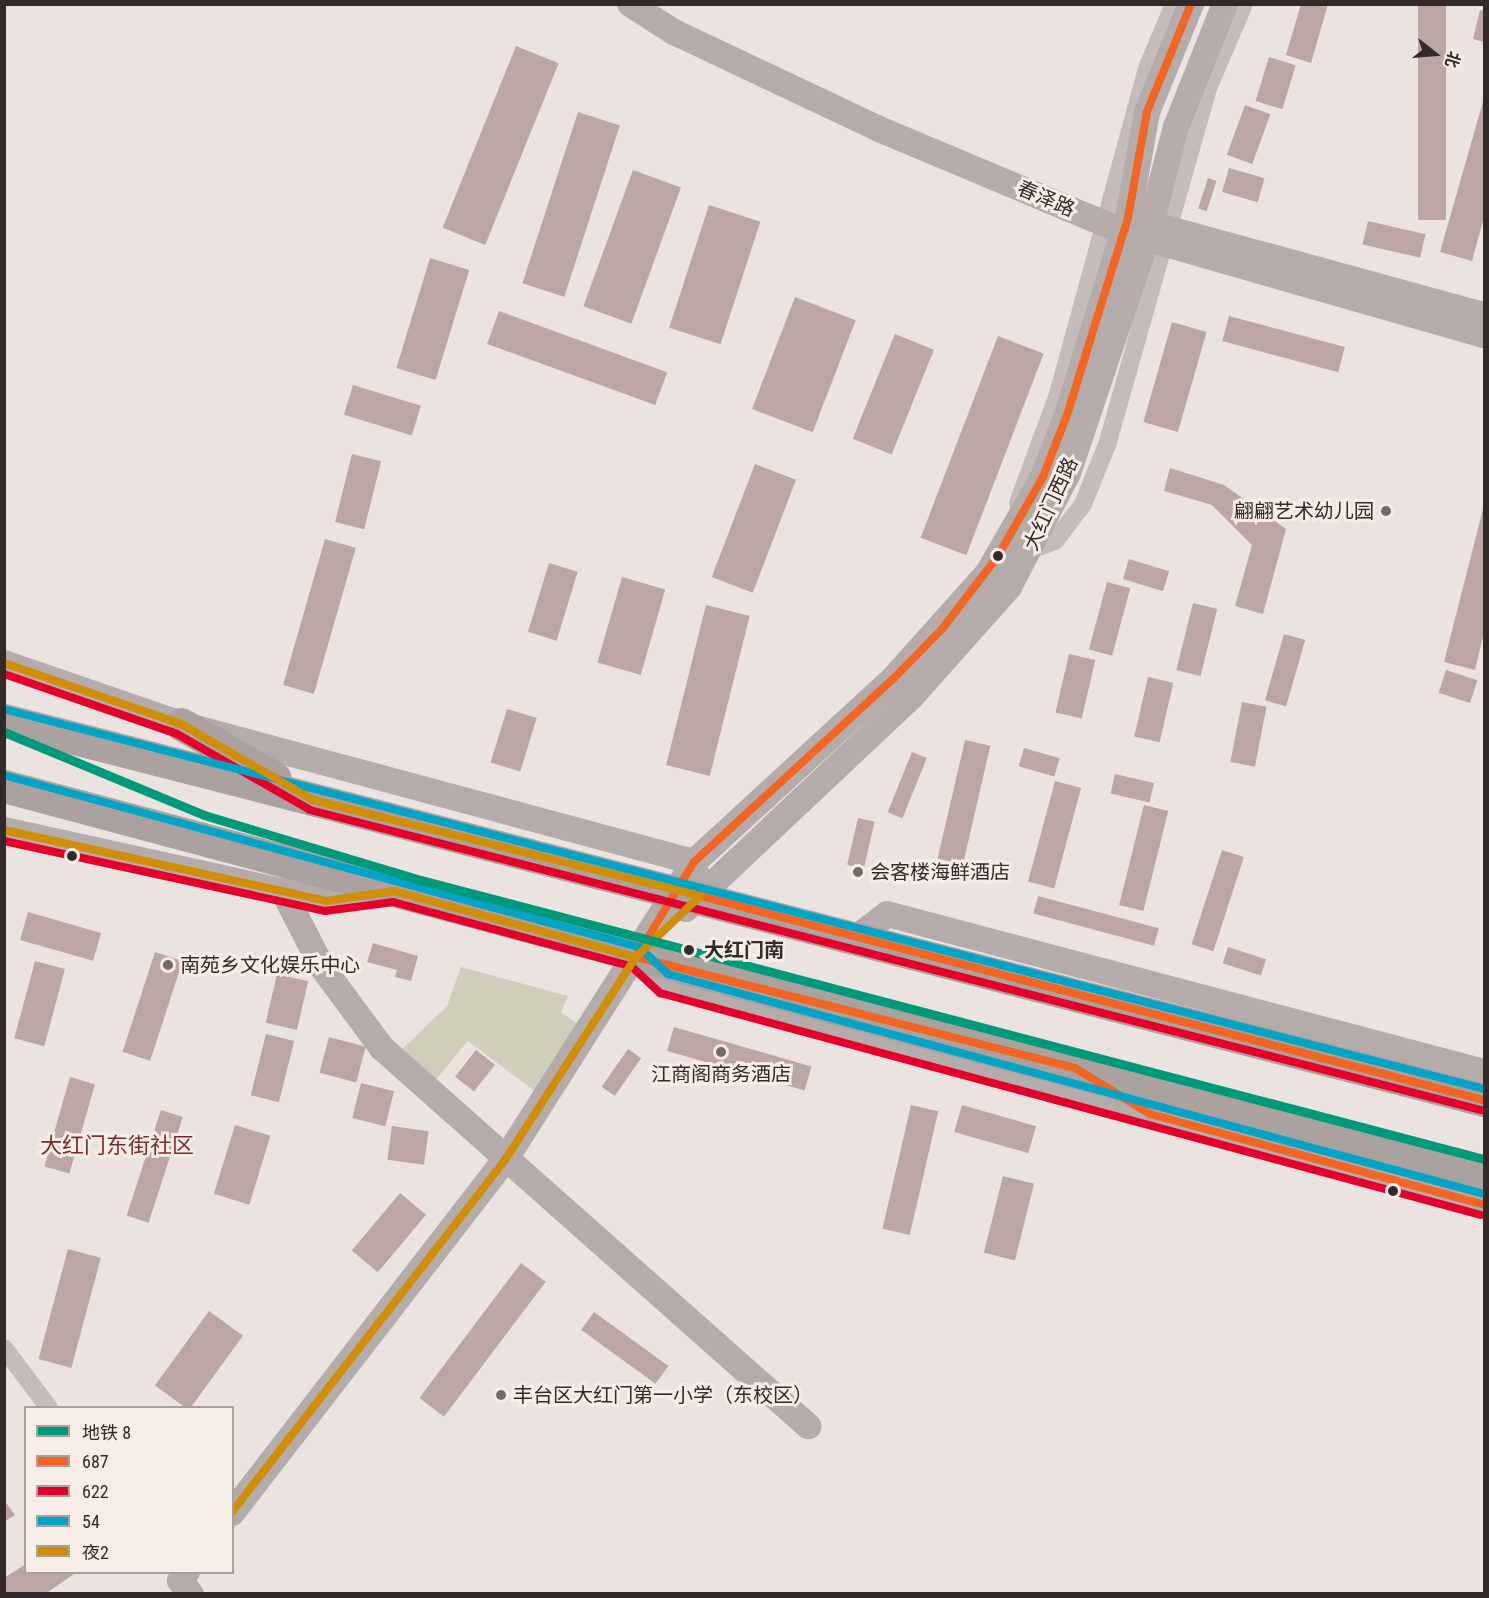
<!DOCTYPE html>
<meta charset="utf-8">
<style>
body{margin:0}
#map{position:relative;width:1489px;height:1598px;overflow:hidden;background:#ebe3e0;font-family:"Roboto Condensed","Noto Sans SC",sans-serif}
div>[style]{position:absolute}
.green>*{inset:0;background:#cfcebb}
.building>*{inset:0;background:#bca6a4;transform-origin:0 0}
.street>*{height:18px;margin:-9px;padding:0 9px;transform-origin:9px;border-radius:9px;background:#c3bcb9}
.secondary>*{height:26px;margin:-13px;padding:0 13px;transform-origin:13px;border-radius:13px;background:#b4acaa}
.highway>*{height:33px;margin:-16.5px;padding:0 16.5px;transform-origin:16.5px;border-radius:16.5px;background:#a9a29f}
.bus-1>*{height:8px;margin:-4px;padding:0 4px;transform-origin:4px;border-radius:4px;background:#f26522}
.bus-2>*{height:8px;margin:-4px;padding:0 4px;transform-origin:4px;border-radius:4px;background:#e4002b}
.bus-3>*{height:8px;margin:-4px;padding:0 4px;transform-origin:4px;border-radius:4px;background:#03a3c6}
.bus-4>*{height:8px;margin:-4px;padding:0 4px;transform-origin:4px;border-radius:4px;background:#d08d08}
.metro-1>*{height:9px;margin:-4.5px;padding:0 4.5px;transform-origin:4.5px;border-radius:4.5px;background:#00997a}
.dots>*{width:16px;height:16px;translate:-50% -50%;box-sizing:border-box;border:3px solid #f7ede7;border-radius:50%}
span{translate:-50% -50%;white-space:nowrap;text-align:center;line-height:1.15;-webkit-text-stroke:6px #f7ede7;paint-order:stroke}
.street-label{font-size:20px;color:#332928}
.poi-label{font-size:20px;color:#332928}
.right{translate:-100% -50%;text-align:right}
.left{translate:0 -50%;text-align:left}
.stop-label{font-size:20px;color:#332928;font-weight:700}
.quarter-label{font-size:22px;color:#792d2a}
.frame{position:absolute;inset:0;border:6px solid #332928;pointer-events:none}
.legend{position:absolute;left:24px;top:1406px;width:210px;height:168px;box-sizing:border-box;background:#f7ede7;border:2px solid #a99f9b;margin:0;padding:8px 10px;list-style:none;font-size:18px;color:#332928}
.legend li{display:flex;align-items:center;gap:12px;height:30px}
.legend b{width:30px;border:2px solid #a99f9b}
.north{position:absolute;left:1405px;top:24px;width:60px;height:60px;-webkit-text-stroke:4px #f7ede7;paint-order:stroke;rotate:107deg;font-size:16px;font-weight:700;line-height:24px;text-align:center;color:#332928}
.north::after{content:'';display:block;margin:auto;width:21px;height:27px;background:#332928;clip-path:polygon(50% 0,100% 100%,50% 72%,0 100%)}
</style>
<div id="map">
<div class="green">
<div style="clip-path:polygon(461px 967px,568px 996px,561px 1012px,580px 1026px,536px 1092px,468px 1041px,433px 1083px,399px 1052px,447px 1006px)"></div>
</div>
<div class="building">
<div style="clip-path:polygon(1301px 4px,1328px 4px,1311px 63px,1286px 55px)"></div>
<div style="left:1418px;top:4px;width:28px;height:216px"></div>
<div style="clip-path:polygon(1480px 10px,1484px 11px,1484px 42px,1473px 39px)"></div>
<div style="left:516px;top:46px;width:46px;height:196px;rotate:22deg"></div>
<div style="left:1269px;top:57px;width:28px;height:46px;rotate:17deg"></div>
<div style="clip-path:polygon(1484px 98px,1484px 217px,1472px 261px,1440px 252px)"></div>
<div style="left:1245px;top:105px;width:27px;height:53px;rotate:20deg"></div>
<div style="left:578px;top:112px;width:44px;height:180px;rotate:18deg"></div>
<div style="left:1229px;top:168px;width:37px;height:25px;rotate:16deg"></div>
<div style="left:633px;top:170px;width:51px;height:145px;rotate:20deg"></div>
<div style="left:1208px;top:178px;width:9px;height:32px;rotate:18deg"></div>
<div style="left:709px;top:205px;width:54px;height:129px;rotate:18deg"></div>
<div style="left:1368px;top:221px;width:59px;height:24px;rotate:13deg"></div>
<div style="left:430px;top:258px;width:41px;height:115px;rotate:17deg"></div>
<div style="left:795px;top:297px;width:65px;height:120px;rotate:21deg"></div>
<div style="left:499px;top:311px;width:179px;height:35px;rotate:20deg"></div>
<div style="left:1229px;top:316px;width:120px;height:26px;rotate:15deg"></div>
<div style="left:1172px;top:322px;width:36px;height:104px;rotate:16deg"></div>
<div style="left:895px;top:334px;width:42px;height:113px;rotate:22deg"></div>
<div style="left:998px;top:336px;width:49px;height:216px;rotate:21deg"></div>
<div style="left:353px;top:385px;width:71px;height:31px;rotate:17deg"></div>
<div style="left:352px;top:454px;width:30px;height:70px;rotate:14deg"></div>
<div style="left:755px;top:464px;width:44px;height:121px;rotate:21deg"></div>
<div style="clip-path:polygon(1170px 468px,1224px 485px,1286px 529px,1263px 614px,1235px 606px,1252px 545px,1212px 505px,1164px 491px)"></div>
<div style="clip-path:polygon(1484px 505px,1484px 632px,1475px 670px,1444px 662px)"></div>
<div style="left:325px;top:539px;width:32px;height:152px;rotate:16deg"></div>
<div style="left:1129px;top:559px;width:42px;height:21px;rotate:17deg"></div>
<div style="left:549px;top:563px;width:30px;height:72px;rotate:17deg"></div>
<div style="left:622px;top:577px;width:45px;height:89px;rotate:16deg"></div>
<div style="left:1107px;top:582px;width:24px;height:70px;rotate:15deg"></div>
<div style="left:1193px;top:603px;width:25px;height:69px;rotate:14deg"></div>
<div style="left:706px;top:605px;width:45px;height:165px;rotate:14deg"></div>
<div style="left:1284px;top:634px;width:22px;height:69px;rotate:16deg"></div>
<div style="left:1069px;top:654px;width:27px;height:60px;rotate:13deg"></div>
<div style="left:1446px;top:670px;width:33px;height:24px;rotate:18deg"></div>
<div style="left:1148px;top:677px;width:26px;height:61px;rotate:13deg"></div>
<div style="left:1242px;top:702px;width:25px;height:61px;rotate:11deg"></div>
<div style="left:507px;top:709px;width:31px;height:56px;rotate:17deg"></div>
<div style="left:965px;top:740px;width:26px;height:122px;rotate:13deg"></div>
<div style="left:1024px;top:748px;width:37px;height:19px;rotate:16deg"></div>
<div style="left:912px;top:752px;width:16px;height:65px;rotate:22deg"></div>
<div style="left:1115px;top:774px;width:40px;height:20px;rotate:13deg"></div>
<div style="left:1055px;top:781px;width:27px;height:104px;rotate:15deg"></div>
<div style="left:1144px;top:805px;width:25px;height:103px;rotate:14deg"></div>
<div style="left:858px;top:818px;width:17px;height:48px;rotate:13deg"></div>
<div style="left:1222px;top:850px;width:23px;height:99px;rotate:18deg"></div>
<div style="left:1038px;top:896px;width:125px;height:18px;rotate:15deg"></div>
<div style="left:28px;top:912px;width:76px;height:29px;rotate:16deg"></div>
<div style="clip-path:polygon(373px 943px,418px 956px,411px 981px,395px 977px,397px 970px,367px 962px)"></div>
<div style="left:1228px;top:947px;width:40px;height:17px;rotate:18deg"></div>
<div style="left:155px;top:952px;width:29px;height:105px;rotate:18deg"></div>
<div style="left:35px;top:961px;width:31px;height:80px;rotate:15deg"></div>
<div style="left:277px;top:974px;width:32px;height:50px;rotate:13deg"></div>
<div style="left:674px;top:1027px;width:143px;height:25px;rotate:16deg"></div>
<div style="left:266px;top:1034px;width:29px;height:63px;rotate:14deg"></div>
<div style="left:329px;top:1037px;width:38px;height:37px;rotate:15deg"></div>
<div style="left:628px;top:1049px;width:16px;height:46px;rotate:35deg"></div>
<div style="left:476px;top:1050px;width:24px;height:34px;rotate:38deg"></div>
<div style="left:70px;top:1077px;width:26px;height:93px;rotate:16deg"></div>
<div style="left:361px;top:1083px;width:34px;height:36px;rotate:14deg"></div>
<div style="left:911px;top:1105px;width:28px;height:127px;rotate:13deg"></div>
<div style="left:962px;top:1105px;width:77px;height:28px;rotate:16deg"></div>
<div style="left:161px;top:1110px;width:23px;height:111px;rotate:18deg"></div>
<div style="left:235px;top:1125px;width:37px;height:72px;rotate:17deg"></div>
<div style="left:392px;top:1126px;width:37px;height:34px;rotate:8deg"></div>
<div style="left:1003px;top:1176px;width:32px;height:79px;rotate:14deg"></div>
<div style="left:400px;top:1193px;width:34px;height:75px;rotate:40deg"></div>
<div style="left:68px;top:1249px;width:34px;height:114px;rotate:15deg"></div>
<div style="left:521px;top:1263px;width:31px;height:169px;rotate:37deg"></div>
<div style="left:209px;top:1311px;width:42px;height:92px;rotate:36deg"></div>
<div style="left:594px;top:1312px;width:92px;height:22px;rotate:36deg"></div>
<div style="clip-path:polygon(4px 1500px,15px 1515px,4px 1522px)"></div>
<div style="clip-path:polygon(26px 1564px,26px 1572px,77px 1572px,45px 1594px,4px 1594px,4px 1578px)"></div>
</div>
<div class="street">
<div style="left:1018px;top:503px;width:116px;rotate:-69.8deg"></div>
<div style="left:1058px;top:394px;width:340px;rotate:-74.7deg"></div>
<div style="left:1148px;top:66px;width:67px;rotate:-67.2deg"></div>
<div style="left:1031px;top:550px;width:26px;rotate:-21deg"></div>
<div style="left:1055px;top:541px;width:46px;rotate:-52.9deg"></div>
<div style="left:1083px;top:504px;width:64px;rotate:-67.9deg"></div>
<div style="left:1107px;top:445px;width:371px;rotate:-74.2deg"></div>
<div style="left:1208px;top:88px;width:91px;rotate:-66.8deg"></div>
<div style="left:4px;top:1348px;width:75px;rotate:53.1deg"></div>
</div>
<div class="secondary">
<div style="left:630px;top:4px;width:52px;rotate:32.5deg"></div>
<div style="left:674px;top:32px;width:227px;rotate:25.3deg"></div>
<div style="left:879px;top:129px;width:266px;rotate:22.8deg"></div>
<div style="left:1124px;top:232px;width:374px;rotate:16deg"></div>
<div style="left:1140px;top:221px;width:357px;rotate:15.3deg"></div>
<div style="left:4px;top:663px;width:187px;rotate:19deg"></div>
<div style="left:181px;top:724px;width:531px;rotate:15.06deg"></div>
<div style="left:694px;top:862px;width:16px;rotate:79deg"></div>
<div style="left:4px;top:830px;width:330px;rotate:12.4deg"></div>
<div style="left:326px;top:901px;width:64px;rotate:-8.1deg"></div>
<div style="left:283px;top:891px;width:85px;rotate:62.8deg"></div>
<div style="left:322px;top:967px;width:101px;rotate:53.5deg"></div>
<div style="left:382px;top:1048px;width:570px;rotate:41.58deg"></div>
<div style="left:686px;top:909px;width:311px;rotate:-43.3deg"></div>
<div style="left:912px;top:696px;width:146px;rotate:-48.3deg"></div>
<div style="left:1009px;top:587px;width:128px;rotate:-62.6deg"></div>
<div style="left:1068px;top:473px;width:248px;rotate:-71.4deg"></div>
<div style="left:1147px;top:238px;width:115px;rotate:-75.4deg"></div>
<div style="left:1176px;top:127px;width:132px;rotate:-68.3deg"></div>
<div style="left:857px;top:937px;width:38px;rotate:-37deg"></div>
<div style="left:887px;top:914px;width:618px;rotate:14.82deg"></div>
<div style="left:636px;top:957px;width:37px;rotate:44deg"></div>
<div style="left:663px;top:983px;width:850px;rotate:15.13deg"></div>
<div style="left:232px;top:1513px;width:446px;rotate:-52.3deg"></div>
<div style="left:505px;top:1160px;width:353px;rotate:-57.6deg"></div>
<div style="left:694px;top:862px;width:272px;rotate:-42.6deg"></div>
<div style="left:894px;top:678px;width:141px;rotate:-48.2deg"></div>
<div style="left:988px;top:573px;width:111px;rotate:-60.2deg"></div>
<div style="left:1043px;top:477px;width:66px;rotate:-68.8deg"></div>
<div style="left:1067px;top:415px;width:206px;rotate:-72.8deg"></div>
<div style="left:1128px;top:218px;width:108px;rotate:-79.8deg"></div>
<div style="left:1147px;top:112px;width:117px;rotate:-67.8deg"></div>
<div style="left:187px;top:1572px;width:11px;rotate:128deg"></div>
<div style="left:180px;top:1581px;width:17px;rotate:50deg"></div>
</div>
<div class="highway">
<div style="left:4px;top:720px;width:1528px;rotate:14.4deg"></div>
<div style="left:181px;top:724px;width:108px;rotate:29.9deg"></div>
<div style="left:4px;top:786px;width:1532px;rotate:14.94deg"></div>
</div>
<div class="bus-1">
<div style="left:1191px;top:4px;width:117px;rotate:112.2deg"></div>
<div style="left:1147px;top:112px;width:108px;rotate:100.2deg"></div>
<div style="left:1128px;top:218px;width:206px;rotate:107.2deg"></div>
<div style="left:1067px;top:415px;width:66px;rotate:111.2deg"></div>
<div style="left:1043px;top:477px;width:91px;rotate:119.7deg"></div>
<div style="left:998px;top:556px;width:91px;rotate:127.4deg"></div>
<div style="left:943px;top:628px;width:70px;rotate:134.4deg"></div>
<div style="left:894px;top:678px;width:272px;rotate:137.4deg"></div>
<div style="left:694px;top:862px;width:111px;rotate:121.4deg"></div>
<div style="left:636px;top:957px;width:453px;rotate:14.2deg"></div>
<div style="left:1075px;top:1068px;width:88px;rotate:31.5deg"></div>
<div style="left:1150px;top:1114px;width:346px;rotate:15.2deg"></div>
<div style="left:700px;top:896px;width:810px;rotate:14.59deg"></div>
</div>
<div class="bus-2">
<div style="left:4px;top:674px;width:183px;rotate:19.1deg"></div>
<div style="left:177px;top:734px;width:153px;rotate:29.7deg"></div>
<div style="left:310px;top:810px;width:1209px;rotate:14.37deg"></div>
<div style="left:4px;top:841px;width:329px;rotate:12.3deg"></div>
<div style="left:325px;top:911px;width:69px;rotate:-7.5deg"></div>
<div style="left:393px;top:902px;width:246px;rotate:15.1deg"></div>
<div style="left:631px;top:966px;width:40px;rotate:43deg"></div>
<div style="left:660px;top:993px;width:850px;rotate:15.13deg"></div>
</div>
<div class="bus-3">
<div style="left:7px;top:710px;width:1525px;rotate:14.39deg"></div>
<div style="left:7px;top:776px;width:655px;rotate:15.14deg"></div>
<div style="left:639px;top:947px;width:40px;rotate:43deg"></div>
<div style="left:668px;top:974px;width:845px;rotate:15.09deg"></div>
</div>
<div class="bus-4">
<div style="left:4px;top:663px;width:187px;rotate:19deg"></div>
<div style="left:181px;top:724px;width:152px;rotate:29.9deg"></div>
<div style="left:313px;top:800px;width:399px;rotate:13.9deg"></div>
<div style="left:4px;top:830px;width:330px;rotate:12.4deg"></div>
<div style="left:326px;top:901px;width:69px;rotate:-8.4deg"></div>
<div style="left:394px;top:891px;width:251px;rotate:15.3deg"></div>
<div style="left:232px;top:1512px;width:445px;rotate:-52.2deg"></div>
<div style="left:505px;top:1160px;width:242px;rotate:-57.2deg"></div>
<div style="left:636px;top:957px;width:88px;rotate:-43.6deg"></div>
</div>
<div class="metro-1">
<div style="left:4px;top:732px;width:217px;rotate:22.5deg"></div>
<div style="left:204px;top:815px;width:227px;rotate:16.7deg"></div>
<div style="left:421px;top:880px;width:1099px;rotate:14.71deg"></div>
</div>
<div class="dots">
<div style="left:1386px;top:511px;background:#736a68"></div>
<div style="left:998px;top:556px;background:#332928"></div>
<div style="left:72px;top:856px;background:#332928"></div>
<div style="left:858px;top:872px;background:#736a68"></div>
<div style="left:689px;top:950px;background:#332928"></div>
<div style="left:168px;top:965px;background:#736a68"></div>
<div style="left:721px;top:1052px;background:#736a68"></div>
<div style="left:1393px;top:1191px;background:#332928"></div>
<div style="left:501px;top:1395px;background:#736a68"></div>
</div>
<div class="street-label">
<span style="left:1046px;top:199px;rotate:23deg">春泽路</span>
<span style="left:1051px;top:504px;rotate:-65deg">大红门西路</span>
</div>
<div class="poi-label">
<span class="right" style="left:1374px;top:511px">翩翩艺术幼儿园</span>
<span class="left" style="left:870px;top:872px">会客楼海鲜酒店</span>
<span class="left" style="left:180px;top:965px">南苑乡文化娱乐中心</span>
<span style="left:721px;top:1074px">江商阁商务酒店</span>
<span class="left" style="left:513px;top:1395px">丰台区大红门第一小学（东校区）</span>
</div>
<div class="stop-label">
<span class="left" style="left:704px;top:950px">大红门南</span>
</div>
<div class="quarter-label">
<span style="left:117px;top:1146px">大红门东街社区</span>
</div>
<div class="frame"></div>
<ul class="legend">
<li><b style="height:8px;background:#00997a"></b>地铁 8</li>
<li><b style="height:8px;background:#f26522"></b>687</li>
<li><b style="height:8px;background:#e4002b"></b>622</li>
<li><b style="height:8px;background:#03a3c6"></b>54</li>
<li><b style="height:8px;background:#d08d08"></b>夜2</li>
</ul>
<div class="north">北</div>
</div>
